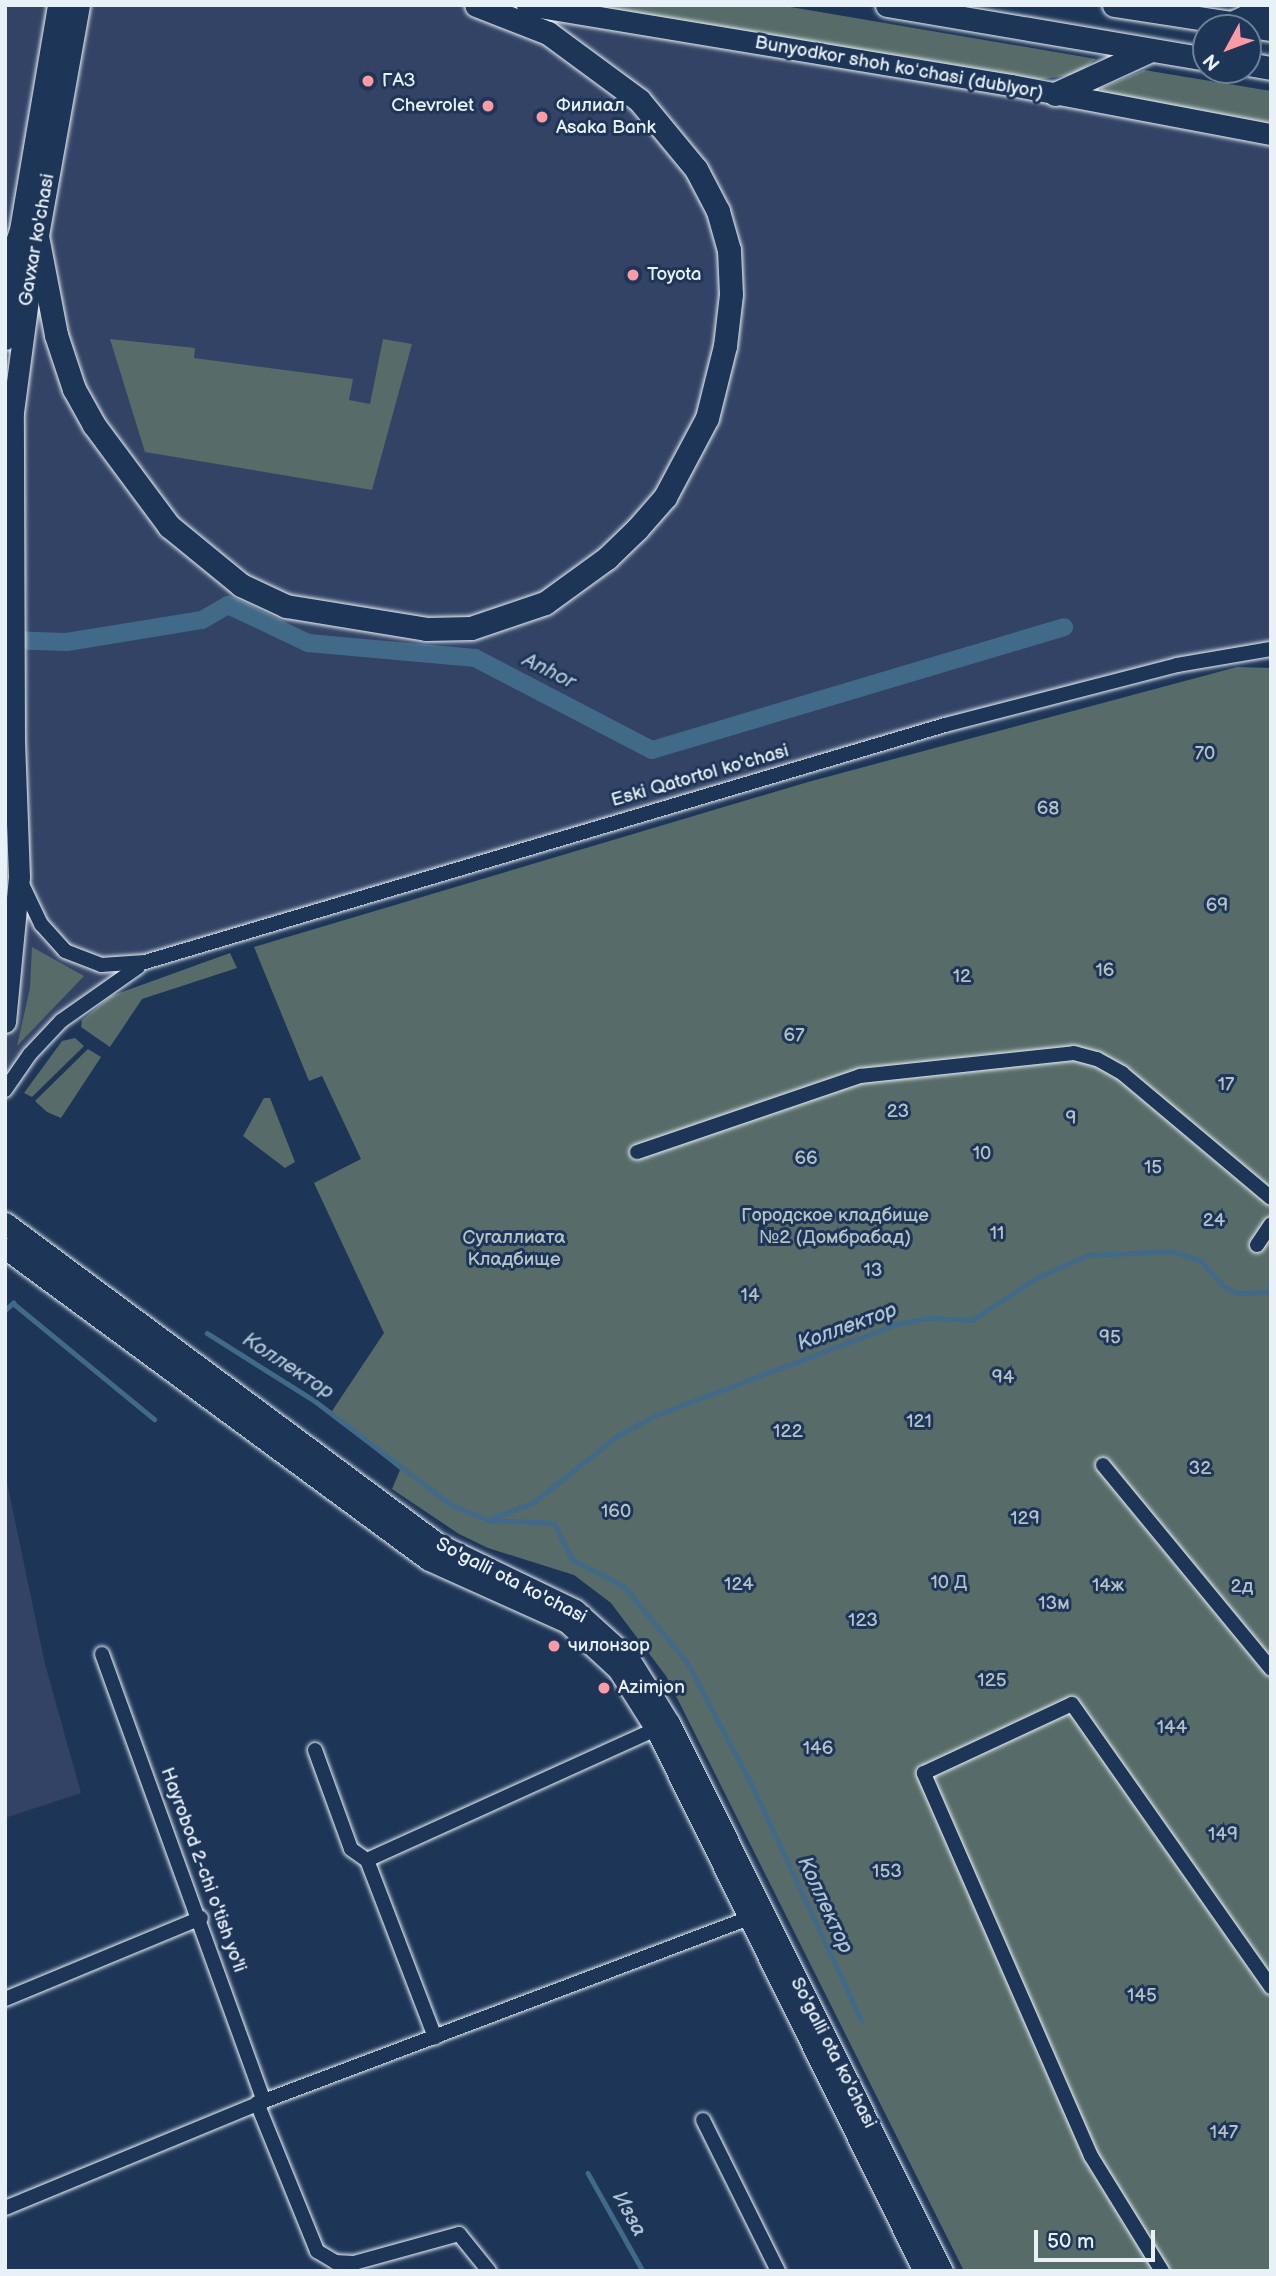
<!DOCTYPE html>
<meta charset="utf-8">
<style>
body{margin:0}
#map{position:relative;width:1276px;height:2276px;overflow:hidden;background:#1d3557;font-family:"Balsamiq Sans",sans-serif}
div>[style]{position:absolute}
.built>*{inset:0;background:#324365}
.green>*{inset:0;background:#576c68}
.stream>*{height:4.5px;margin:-2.25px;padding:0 2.25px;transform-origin:2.25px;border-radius:2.25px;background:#416a88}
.canal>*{height:18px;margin:-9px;padding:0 9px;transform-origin:9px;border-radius:9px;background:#416a88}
.roads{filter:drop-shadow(0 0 2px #e8f1f8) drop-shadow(0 0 2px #e8f1f8)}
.street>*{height:14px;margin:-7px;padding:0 7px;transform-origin:7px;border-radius:7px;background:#1d3557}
.secondary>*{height:21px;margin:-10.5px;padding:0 10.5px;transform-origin:10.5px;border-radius:10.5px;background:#1d3557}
.primary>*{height:23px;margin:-11.5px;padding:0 11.5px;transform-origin:11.5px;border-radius:11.5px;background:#1d3557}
.dots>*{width:19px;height:19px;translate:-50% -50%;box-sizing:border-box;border:4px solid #1d3557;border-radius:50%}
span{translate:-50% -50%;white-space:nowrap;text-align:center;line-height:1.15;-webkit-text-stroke:6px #1d3557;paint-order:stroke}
.street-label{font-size:19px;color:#e8f1f8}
.poi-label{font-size:19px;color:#e8f1f8}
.left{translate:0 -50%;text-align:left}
.right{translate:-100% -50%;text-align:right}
.park-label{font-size:19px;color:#b5c2c6}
.water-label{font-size:21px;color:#aec2d1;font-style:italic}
.frame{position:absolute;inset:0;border:7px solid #e8f1f8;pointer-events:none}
.north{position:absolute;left:1192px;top:14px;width:70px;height:70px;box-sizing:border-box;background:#1d3557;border:2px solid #6e8097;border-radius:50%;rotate:229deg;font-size:19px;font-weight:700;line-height:28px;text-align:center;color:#e8f1f8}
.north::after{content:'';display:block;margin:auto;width:24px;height:32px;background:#ff9aa2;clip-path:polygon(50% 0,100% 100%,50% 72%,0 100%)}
.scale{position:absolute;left:1034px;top:2230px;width:121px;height:32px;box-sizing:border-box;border:4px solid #e8f1f8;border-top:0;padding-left:9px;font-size:21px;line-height:24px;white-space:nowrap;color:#e8f1f8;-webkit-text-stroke:5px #1d3557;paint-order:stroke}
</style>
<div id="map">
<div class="built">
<div style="clip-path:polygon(5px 5px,527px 5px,1271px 134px,1271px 649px,1177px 665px,145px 962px,80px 1004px,5px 1090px)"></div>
<div style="clip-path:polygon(5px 1473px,45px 1664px,81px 1793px,5px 1818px)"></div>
</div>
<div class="green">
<div style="clip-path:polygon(587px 5px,779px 5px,1096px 59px,1077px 74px,1036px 80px)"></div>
<div style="clip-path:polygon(1144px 70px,1271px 91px,1271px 126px,1102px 95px,1101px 88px)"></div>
<div style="clip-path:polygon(110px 339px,195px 348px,194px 358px,353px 379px,349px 400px,370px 404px,383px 339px,412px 344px,372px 490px,145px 452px)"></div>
<div style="clip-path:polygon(1237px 667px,1271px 668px,1271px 2271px,964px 2271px,666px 1676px,611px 1603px,574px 1575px,488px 1548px,459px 1534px,392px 1489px,400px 1470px,330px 1414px,384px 1333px,314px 1183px,361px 1159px,322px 1076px,309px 1081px,254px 947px,808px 782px)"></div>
<div style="clip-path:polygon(32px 947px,84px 976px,17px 1046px,30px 988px)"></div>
<div style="clip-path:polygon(230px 953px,237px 968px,142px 999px,110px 1047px,81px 1027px,82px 1020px,111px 996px)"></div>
<div style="clip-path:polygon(75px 1038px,84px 1046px,32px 1097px,24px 1093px,62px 1041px)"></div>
<div style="clip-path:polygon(88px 1049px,101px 1057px,61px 1118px,47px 1112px,35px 1101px)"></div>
<div style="clip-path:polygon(264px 1098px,270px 1098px,295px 1162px,285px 1168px,243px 1136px)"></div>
</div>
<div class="stream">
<div style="left:5px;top:1310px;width:11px;rotate:-41deg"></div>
<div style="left:13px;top:1303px;width:183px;rotate:39.4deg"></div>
<div style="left:207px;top:1333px;width:128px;rotate:32.2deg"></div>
<div style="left:315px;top:1401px;width:173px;rotate:37.3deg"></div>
<div style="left:453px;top:1506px;width:39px;rotate:21deg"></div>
<div style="left:489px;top:1520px;width:65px;rotate:2.6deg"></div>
<div style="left:554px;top:1523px;width:40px;rotate:63.4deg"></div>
<div style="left:572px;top:1559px;width:59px;rotate:27.4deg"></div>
<div style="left:624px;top:1586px;width:99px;rotate:50.3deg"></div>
<div style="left:687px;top:1662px;width:139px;rotate:62.1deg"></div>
<div style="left:752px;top:1785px;width:260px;rotate:65deg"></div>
<div style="left:493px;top:1518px;width:44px;rotate:-21.3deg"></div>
<div style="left:534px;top:1502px;width:106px;rotate:-38.5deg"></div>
<div style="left:617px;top:1436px;width:44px;rotate:-28.3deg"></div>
<div style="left:656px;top:1415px;width:258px;rotate:-20.7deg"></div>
<div style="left:897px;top:1324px;width:33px;rotate:-11deg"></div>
<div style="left:929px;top:1318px;width:43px;rotate:2.7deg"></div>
<div style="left:972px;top:1320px;width:79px;rotate:-33.1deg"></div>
<div style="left:1038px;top:1277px;width:55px;rotate:-23.7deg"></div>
<div style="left:1088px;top:1255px;width:84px;rotate:-2.7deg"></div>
<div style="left:1172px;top:1251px;width:29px;rotate:18deg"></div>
<div style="left:1200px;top:1260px;width:37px;rotate:47deg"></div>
<div style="left:1225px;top:1287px;width:14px;rotate:25deg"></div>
<div style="left:1238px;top:1293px;width:29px;rotate:-2deg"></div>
<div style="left:588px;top:2173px;width:112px;rotate:60.7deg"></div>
</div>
<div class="canal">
<div style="left:5px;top:640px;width:62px;rotate:1.8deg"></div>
<div style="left:67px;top:642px;width:137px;rotate:-9.3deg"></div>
<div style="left:202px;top:620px;width:30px;rotate:-30deg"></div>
<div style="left:228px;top:605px;width:89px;rotate:25.4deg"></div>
<div style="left:308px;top:643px;width:168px;rotate:5.1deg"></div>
<div style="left:475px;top:658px;width:199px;rotate:27.5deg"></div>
<div style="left:652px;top:750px;width:430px;rotate:-16.6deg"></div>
</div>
<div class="roads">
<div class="street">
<div style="left:21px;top:882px;width:47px;rotate:64.5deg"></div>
<div style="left:41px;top:924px;width:36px;rotate:48deg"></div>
<div style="left:65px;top:951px;width:39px;rotate:21deg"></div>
<div style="left:101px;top:965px;width:44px;rotate:-3.9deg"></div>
<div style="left:145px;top:962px;width:834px;rotate:-16.5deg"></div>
<div style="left:945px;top:725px;width:240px;rotate:-14.5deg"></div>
<div style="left:1177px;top:665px;width:95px;rotate:-9.7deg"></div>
<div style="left:5px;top:1090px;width:44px;rotate:-55.2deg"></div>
<div style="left:30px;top:1054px;width:45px;rotate:-46.8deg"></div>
<div style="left:61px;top:1021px;width:94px;rotate:-35deg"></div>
<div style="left:637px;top:1152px;width:236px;rotate:-18.8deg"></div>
<div style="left:860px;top:1076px;width:215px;rotate:-6.1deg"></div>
<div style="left:1074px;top:1053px;width:24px;rotate:15deg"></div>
<div style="left:1097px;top:1059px;width:29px;rotate:29deg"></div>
<div style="left:1122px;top:1073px;width:194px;rotate:40deg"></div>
<div style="left:1257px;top:1245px;width:25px;rotate:-56deg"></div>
<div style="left:1103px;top:1465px;width:264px;rotate:50.5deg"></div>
<div style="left:102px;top:1654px;width:475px;rotate:70.1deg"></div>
<div style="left:315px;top:1750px;width:105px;rotate:70deg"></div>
<div style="left:351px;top:1849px;width:19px;rotate:35deg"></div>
<div style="left:367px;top:1860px;width:190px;rotate:69deg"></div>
<div style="left:367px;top:1860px;width:324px;rotate:-24.4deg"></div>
<div style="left:5px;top:1999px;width:212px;rotate:-22.5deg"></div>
<div style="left:257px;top:2103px;width:160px;rotate:67.9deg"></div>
<div style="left:317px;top:2251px;width:21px;rotate:31deg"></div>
<div style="left:335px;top:2262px;width:19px;rotate:3deg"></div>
<div style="left:354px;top:2263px;width:109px;rotate:-15.4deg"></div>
<div style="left:459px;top:2234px;width:48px;rotate:51deg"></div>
<div style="left:703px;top:2120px;width:169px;rotate:63.6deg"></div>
<div style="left:5px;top:2208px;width:280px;rotate:-22.4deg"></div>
<div style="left:264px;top:2101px;width:527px;rotate:-20.67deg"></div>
<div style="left:1162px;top:2271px;width:135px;rotate:-121.7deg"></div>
<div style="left:1091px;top:2156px;width:418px;rotate:-113.6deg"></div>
<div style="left:924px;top:1773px;width:163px;rotate:-25deg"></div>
<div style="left:1072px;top:1704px;width:346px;rotate:54.9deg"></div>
</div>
<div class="secondary">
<div style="left:527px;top:5px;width:491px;rotate:9.4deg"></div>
<div style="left:1011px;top:85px;width:265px;rotate:10.7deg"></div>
<div style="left:5px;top:339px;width:83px;rotate:-81.7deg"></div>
<div style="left:5px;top:1022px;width:146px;rotate:-84.5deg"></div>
<div style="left:19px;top:877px;width:136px;rotate:-92.1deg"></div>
<div style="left:14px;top:741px;width:329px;rotate:-90.2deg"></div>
<div style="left:13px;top:412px;width:175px;rotate:-82.4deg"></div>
<div style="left:5px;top:1223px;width:539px;rotate:36.55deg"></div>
<div style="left:438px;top:1544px;width:152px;rotate:25.7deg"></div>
<div style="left:575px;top:1610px;width:73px;rotate:42.2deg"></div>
<div style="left:629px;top:1659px;width:75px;rotate:58deg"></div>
<div style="left:669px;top:1723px;width:612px;rotate:63.52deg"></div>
<div style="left:5px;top:1248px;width:526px;rotate:36.35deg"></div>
<div style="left:429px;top:1560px;width:151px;rotate:24.2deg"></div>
<div style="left:567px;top:1622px;width:69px;rotate:42.7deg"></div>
<div style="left:618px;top:1669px;width:71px;rotate:57.7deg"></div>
<div style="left:656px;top:1729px;width:605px;rotate:63.69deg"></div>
</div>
<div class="primary">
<div style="left:78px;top:5px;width:235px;rotate:100.1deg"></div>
<div style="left:37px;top:236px;width:101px;rotate:79.1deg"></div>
<div style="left:56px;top:335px;width:57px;rotate:71.6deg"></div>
<div style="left:74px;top:389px;width:41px;rotate:60.9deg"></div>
<div style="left:94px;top:425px;width:126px;rotate:53.4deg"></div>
<div style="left:169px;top:526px;width:93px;rotate:39.3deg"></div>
<div style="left:241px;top:585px;width:50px;rotate:25deg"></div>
<div style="left:286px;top:606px;width:142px;rotate:9.3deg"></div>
<div style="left:426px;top:629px;width:45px;rotate:-1.3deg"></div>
<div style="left:471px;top:628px;width:78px;rotate:-18.7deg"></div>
<div style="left:545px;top:603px;width:77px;rotate:-36deg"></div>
<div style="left:607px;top:558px;width:42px;rotate:-44deg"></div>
<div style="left:637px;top:529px;width:43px;rotate:-48.8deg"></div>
<div style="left:665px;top:497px;width:89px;rotate:-62deg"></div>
<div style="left:707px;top:418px;width:74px;rotate:-76deg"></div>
<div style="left:725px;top:346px;width:52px;rotate:-83.4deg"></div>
<div style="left:731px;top:294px;width:44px;rotate:-92.6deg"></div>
<div style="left:729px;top:250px;width:41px;rotate:-105.8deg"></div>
<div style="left:718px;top:211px;width:47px;rotate:-117.6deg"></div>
<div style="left:696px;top:169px;width:89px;rotate:-129.6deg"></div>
<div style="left:639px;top:100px;width:113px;rotate:-143.6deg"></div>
<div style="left:548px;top:33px;width:77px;rotate:-158.7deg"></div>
<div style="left:887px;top:5px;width:324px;rotate:9.6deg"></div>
<div style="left:1114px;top:5px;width:159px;rotate:8.7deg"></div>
<div style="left:1232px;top:23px;width:42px;rotate:-25.3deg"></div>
<div style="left:1248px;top:64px;width:23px;rotate:10deg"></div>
<div style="left:1055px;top:94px;width:103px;rotate:-24.6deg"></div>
<div style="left:5px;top:276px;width:49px;rotate:-70.8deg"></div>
<div style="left:21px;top:230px;width:228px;rotate:-80.4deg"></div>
</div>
</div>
<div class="dots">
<div style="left:368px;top:81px;background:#ff9aa2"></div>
<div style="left:488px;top:106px;background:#ff9aa2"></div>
<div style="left:542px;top:117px;background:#ff9aa2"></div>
<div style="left:633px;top:275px;background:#ff9aa2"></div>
<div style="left:554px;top:1646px;background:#ff9aa2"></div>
<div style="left:604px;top:1688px;background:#ff9aa2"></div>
</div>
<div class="street-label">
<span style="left:899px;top:68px;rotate:10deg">Bunyodkor shoh koʻchasi (dublyor)</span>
<span style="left:37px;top:240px;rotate:-80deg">Gavxar ko'chasi</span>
<span style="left:700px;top:776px;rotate:-16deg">Eski Qatortol ko'chasi</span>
<span style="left:511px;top:1581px;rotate:27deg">So'galli ota ko'chasi</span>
<span style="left:203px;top:1870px;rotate:70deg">Hayrobod 2-chi o'tish yo'li</span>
<span style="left:833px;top:2053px;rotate:63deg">So'galli ota ko'chasi</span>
</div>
<div class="poi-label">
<span class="left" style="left:382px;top:81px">ГАЗ</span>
<span class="right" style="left:474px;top:106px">Chevrolet</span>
<span class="left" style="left:556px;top:117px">Филиал<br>Asaka Bank</span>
<span class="left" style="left:647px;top:275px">Toyota</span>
<span class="left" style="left:568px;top:1646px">чилонзор</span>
<span class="left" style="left:618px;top:1688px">Azimjon</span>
</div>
<div class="park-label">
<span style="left:1205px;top:754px">70</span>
<span style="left:1048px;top:809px">68</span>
<span style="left:1217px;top:906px">69</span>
<span style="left:1105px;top:971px">16</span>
<span style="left:962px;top:977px">12</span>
<span style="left:794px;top:1036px">67</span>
<span style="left:1226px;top:1085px">17</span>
<span style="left:898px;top:1112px">23</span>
<span style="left:1071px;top:1119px">9</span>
<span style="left:982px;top:1154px">10</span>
<span style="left:806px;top:1159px">66</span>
<span style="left:1153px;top:1168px">15</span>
<span style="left:835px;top:1227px">Городское кладбище<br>№2 (Домбрабад)</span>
<span style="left:1214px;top:1221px">24</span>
<span style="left:997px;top:1234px">11</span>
<span style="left:514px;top:1249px">Сугаллиата<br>Кладбище</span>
<span style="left:873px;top:1271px">13</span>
<span style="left:750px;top:1296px">14</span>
<span style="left:1110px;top:1338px">95</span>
<span style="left:1003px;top:1378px">94</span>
<span style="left:919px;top:1422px">121</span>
<span style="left:788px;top:1432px">122</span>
<span style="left:1200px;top:1469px">32</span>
<span style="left:616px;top:1512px">160</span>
<span style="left:1025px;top:1519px">129</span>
<span style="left:949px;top:1583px">10 Д</span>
<span style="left:739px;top:1585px">124</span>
<span style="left:1108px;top:1586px">14ж</span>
<span style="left:1242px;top:1587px">2д</span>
<span style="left:1054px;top:1604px">13м</span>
<span style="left:863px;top:1621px">123</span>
<span style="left:992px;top:1681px">125</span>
<span style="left:1172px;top:1728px">144</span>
<span style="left:818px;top:1749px">146</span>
<span style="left:1223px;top:1835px">149</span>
<span style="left:887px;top:1872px">153</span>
<span style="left:1142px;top:1996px">145</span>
<span style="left:1224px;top:2133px">147</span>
</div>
<div class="water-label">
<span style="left:549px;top:671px;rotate:27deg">Anhor</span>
<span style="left:847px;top:1327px;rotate:-20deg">Коллектор</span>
<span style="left:288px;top:1366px;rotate:33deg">Коллектор</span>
<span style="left:825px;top:1905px;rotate:65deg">Коллектор</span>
<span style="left:629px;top:2214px;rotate:61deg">Изза</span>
</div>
<div class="frame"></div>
<div class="north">N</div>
<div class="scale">50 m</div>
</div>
